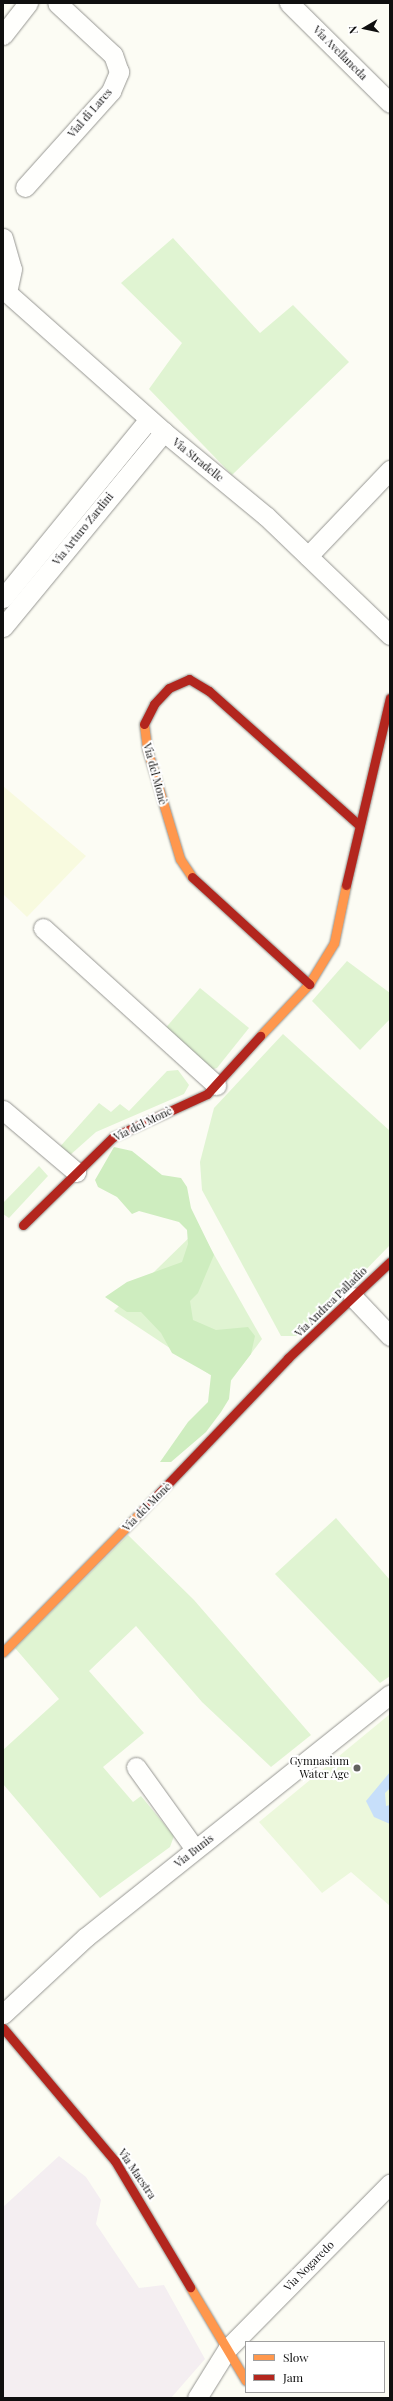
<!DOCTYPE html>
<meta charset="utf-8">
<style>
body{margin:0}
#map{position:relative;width:393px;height:2401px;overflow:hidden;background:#fcfcf4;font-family:"Playfair Display",serif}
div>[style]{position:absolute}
.industrial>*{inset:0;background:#f4eef1}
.farmland>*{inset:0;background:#f8fadf}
.green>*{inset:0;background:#e0f4d2}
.forest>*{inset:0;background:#ceedbf}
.pitch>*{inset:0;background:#ecf8dc}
.water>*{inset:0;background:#c7dffa}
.roads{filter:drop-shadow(0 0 1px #969692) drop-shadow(0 0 1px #969692)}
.street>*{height:19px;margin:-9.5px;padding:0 9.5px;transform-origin:9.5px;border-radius:9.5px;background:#fffffd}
.slow>*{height:9px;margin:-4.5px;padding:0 4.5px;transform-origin:4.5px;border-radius:4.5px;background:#ff974d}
.jam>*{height:9px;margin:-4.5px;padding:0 4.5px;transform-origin:4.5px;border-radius:4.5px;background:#b3261e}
.dots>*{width:11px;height:11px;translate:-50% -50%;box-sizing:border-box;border:2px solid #fff;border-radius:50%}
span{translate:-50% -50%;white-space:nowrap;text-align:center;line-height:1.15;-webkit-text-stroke:4px #fff;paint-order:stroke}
.street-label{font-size:11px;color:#0f0f0f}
.poi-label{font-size:11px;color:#0f0f0f}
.right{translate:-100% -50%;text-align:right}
.frame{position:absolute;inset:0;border:4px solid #0f0f0f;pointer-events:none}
.legend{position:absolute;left:245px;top:2341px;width:140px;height:52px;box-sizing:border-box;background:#fff;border:1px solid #9f9f9f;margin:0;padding:5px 7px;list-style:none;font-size:12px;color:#0f0f0f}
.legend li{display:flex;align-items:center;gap:8px;height:20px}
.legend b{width:20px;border:1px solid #9f9f9f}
.north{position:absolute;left:345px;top:8px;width:40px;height:40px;-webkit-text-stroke:3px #fff;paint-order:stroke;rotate:261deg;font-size:11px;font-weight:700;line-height:16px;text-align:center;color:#0f0f0f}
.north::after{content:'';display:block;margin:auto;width:14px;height:18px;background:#0f0f0f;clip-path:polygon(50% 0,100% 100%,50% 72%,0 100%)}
</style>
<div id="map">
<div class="industrial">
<div style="clip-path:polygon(59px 2156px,86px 2177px,101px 2200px,96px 2224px,139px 2288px,164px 2285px,205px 2359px,171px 2398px,3px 2398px,3px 2207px)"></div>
</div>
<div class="farmland">
<div style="clip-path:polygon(3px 786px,86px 856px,27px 917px,3px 894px)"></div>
</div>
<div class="green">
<div style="clip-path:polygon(173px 238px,260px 333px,293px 305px,349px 362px,232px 475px,149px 389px,182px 343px,121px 283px)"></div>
<div style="clip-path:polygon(347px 961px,390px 993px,390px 1019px,360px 1050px,312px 1001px)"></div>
<div style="clip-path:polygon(200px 988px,249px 1028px,217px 1068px,210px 1070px,163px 1031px)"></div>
<div style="clip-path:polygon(283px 1034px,390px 1131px,390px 1245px,311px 1326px,296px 1336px,281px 1336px,202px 1190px,200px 1162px,214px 1108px)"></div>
<div style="clip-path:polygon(178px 1070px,189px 1085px,184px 1094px,96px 1132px,69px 1156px,57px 1150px,99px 1103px,111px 1112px,120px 1104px,129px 1111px,167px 1071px)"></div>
<div style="clip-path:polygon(39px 1166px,48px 1176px,9px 1218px,3px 1214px,3px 1203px)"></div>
<div style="clip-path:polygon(199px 1228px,262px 1339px,227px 1386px,114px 1311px)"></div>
<div style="clip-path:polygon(336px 1518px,390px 1580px,390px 1676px,380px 1683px,275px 1574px)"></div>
<div style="clip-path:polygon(128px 1535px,194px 1600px,311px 1735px,271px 1767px,202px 1702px,136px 1626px,89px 1671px,144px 1733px,103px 1767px,133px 1802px,141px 1796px,174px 1836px,170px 1847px,100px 1898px,3px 1784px,3px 1750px,59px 1699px,15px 1648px)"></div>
</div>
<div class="forest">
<div style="clip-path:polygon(114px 1147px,132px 1151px,162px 1175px,181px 1178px,187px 1187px,191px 1208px,214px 1255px,198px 1293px,190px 1301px,193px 1320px,216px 1330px,248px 1327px,255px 1336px,251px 1354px,231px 1380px,229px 1399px,221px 1412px,206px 1432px,171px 1462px,160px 1462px,188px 1422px,208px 1402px,211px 1375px,172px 1353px,161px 1333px,141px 1312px,127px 1312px,105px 1297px,127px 1282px,182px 1262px,188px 1244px,187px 1230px,179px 1222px,139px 1211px,132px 1214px,117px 1197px,98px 1187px,95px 1180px)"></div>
</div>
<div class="pitch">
<div style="clip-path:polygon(390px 1714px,390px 1906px,351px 1872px,322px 1893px,259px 1822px)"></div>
</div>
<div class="water">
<div style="clip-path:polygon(390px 1772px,390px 1788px,385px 1793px,386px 1806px,390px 1805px,390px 1824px,374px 1817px,366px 1801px)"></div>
</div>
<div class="roads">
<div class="street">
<div style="left:289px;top:3px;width:142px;rotate:44.7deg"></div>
<div style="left:3px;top:35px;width:41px;rotate:-52deg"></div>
<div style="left:25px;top:187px;width:129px;rotate:-48.1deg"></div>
<div style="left:111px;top:91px;width:21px;rotate:-67deg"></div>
<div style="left:119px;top:72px;width:18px;rotate:-109deg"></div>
<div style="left:113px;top:55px;width:76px;rotate:-137.1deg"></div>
<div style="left:3px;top:238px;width:32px;rotate:74deg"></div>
<div style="left:12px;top:269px;width:24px;rotate:102deg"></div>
<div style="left:3px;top:289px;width:215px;rotate:41.6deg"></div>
<div style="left:164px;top:432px;width:132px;rotate:39.5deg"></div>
<div style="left:266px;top:516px;width:172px;rotate:43.8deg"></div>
<div style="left:308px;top:556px;width:119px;rotate:-46.4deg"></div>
<div style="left:3px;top:598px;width:231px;rotate:-50.8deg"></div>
<div style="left:3px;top:627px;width:253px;rotate:-50.5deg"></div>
<div style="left:43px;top:928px;width:234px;rotate:42.2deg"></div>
<div style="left:3px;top:1110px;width:96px;rotate:40.3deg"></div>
<div style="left:353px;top:1297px;width:54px;rotate:46.5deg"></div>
<div style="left:136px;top:1767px;width:101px;rotate:54.3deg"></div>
<div style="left:3px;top:2014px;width:113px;rotate:-42.9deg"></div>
<div style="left:86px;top:1937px;width:389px;rotate:-38.6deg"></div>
<div style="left:197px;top:2398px;width:59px;rotate:-58.2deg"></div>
<div style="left:228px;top:2348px;width:231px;rotate:-45.4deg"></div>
</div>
<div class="slow">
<div style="left:144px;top:724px;width:25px;rotate:83deg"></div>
<div style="left:147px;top:749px;width:115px;rotate:73.3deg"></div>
<div style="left:180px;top:859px;width:22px;rotate:56deg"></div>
<div style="left:260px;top:1036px;width:71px;rotate:-46.7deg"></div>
<div style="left:309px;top:984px;width:48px;rotate:-58.6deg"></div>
<div style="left:334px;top:943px;width:59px;rotate:-78.3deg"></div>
<div style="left:3px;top:1652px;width:195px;rotate:-45.4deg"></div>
<div style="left:190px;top:2287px;width:109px;rotate:59.2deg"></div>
</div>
<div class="jam">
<div style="left:144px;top:724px;width:22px;rotate:-63deg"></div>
<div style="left:154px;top:704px;width:22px;rotate:-47deg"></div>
<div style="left:169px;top:688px;width:22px;rotate:-24deg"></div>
<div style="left:189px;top:679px;width:23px;rotate:31deg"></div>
<div style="left:209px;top:691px;width:201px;rotate:41.8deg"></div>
<div style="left:192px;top:877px;width:159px;rotate:42.4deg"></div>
<div style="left:346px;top:885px;width:192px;rotate:-76.8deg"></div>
<div style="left:23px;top:1225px;width:126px;rotate:-44.4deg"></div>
<div style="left:113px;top:1137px;width:103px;rotate:-24.6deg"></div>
<div style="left:207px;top:1094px;width:79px;rotate:-47.6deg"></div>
<div style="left:140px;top:1513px;width:214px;rotate:-46.3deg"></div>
<div style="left:288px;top:1358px;width:140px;rotate:-43.3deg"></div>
<div style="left:3px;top:2028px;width:174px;rotate:49.9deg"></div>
<div style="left:115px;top:2161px;width:147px;rotate:59.2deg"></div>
</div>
</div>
<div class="dots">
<div style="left:357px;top:1768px;background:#62625f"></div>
</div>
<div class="street-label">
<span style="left:340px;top:53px;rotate:45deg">Via Avellaneda</span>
<span style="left:90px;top:113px;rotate:-49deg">Vial di Lares</span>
<span style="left:198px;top:460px;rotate:39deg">Via Stradelle</span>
<span style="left:83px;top:529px;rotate:-51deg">Via Arturo Zardini</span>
<span style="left:155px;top:774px;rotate:75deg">Via del Monè</span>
<span style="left:143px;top:1124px;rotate:-26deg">Via del Monè</span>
<span style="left:331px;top:1302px;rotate:-44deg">Via Andrea Palladio</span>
<span style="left:147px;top:1507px;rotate:-45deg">Via del Monè</span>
<span style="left:194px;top:1851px;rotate:-38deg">Via Bunis</span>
<span style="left:137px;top:2174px;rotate:56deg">Via Maestra</span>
<span style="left:309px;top:2266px;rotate:-45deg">Via Nogaredo</span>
</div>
<div class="poi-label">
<span class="right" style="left:349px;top:1768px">Gymnasium<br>Water Age</span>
</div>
<div class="frame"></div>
<ul class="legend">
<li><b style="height:5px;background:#ff974d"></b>Slow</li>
<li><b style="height:5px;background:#b3261e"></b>Jam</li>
</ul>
<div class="north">N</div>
</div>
